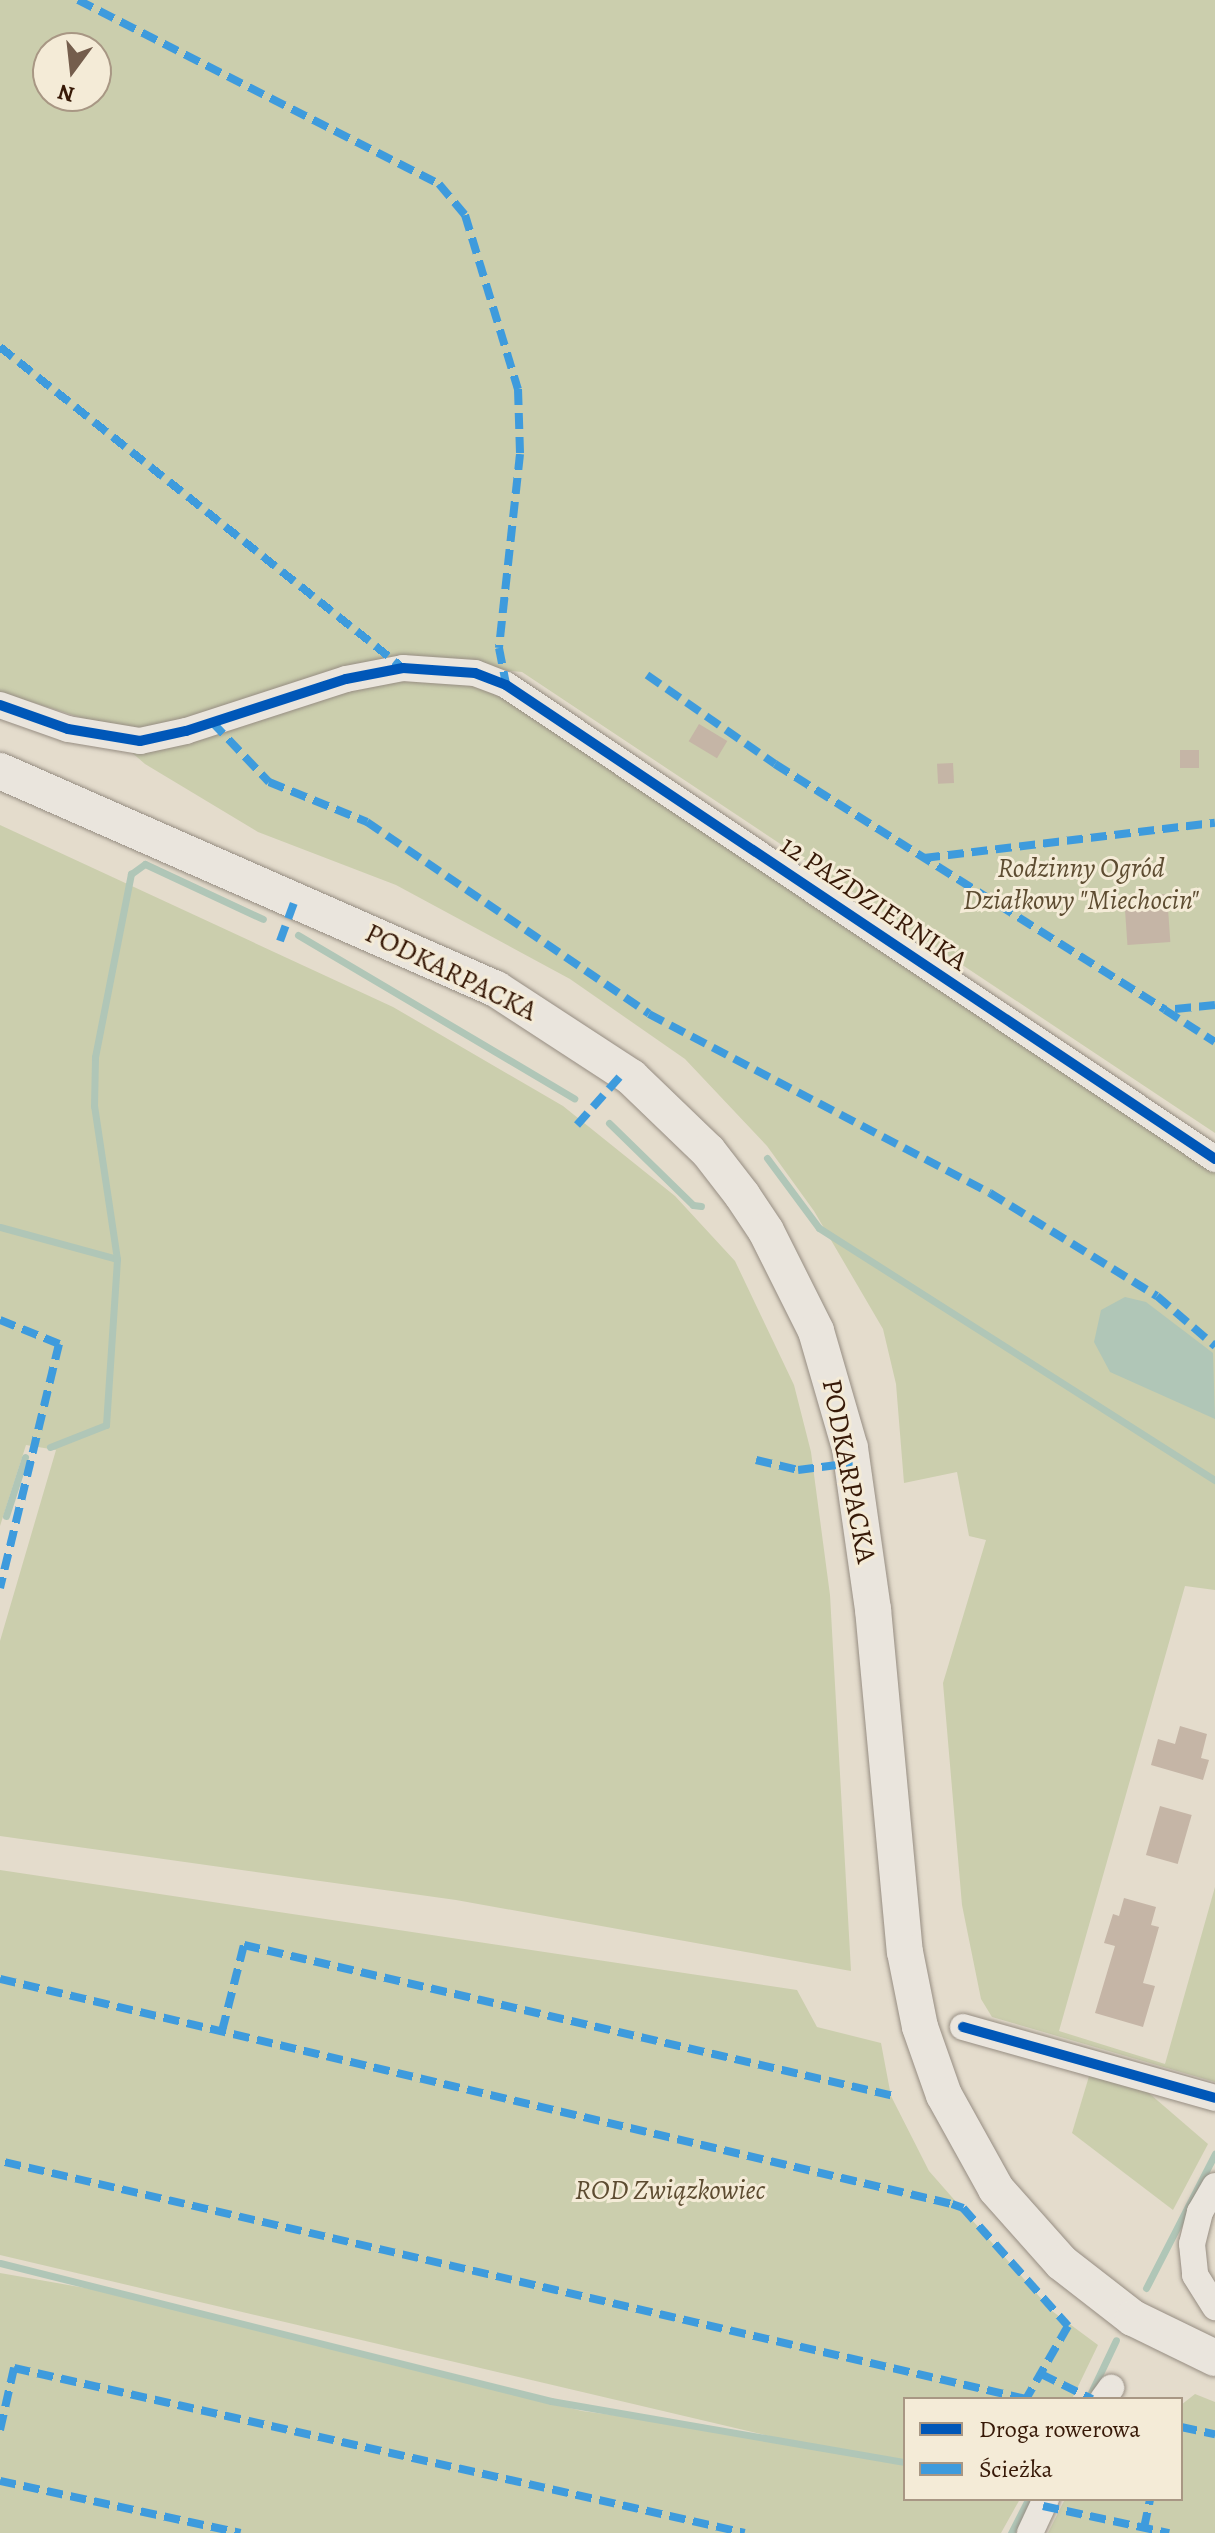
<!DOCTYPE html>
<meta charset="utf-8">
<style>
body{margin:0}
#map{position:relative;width:1215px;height:2533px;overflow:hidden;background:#e4dccc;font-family:Alegreya,serif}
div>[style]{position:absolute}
.green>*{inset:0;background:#cbcead}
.water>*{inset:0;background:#b0c6b7}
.stream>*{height:7px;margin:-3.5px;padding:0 3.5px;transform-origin:3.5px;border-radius:3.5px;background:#b0c6b7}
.building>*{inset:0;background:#c5b5a6;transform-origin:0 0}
.roads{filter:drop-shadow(0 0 2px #968d82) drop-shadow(0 0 2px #968d82)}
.street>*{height:26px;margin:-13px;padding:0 13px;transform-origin:13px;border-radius:13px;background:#eae5dd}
.secondary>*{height:36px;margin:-18px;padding:0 18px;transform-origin:18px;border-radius:18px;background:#eae5dd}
.quiet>*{height:8px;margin-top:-4px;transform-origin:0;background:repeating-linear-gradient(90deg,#3e9bdd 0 16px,transparent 0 24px)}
.cycleway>*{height:10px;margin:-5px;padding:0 5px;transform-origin:5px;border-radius:5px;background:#0057b8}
span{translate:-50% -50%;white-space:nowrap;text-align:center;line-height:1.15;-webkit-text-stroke:6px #f4ebd7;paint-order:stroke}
.park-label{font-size:28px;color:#5d4c31;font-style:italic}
.street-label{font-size:28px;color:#371907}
.legend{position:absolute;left:903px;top:2397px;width:280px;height:104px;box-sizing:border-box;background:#f4ebd7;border:2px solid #a89784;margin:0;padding:10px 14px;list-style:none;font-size:24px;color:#371907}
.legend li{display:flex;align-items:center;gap:16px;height:40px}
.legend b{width:40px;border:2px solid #a89784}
.north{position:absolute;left:32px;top:32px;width:80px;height:80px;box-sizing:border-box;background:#f4ebd7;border:2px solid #a89784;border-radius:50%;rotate:195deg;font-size:22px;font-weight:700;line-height:32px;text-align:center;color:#371907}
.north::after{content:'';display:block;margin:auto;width:28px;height:36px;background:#745d4c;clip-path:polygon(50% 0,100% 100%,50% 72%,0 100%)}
</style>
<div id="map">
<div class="green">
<div style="clip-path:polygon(evenodd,0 0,1215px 0,1215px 1133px,522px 672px,456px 666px,1215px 1170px,1215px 1590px,1185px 1586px,1059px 2031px,1165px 2064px,1215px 1887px,1215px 2082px,992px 2017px,981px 1999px,962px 1905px,943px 1683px,986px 1540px,969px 1536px,957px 1472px,904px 1483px,896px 1384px,883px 1329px,814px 1211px,767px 1146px,685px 1059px,570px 979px,396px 885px,258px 832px,145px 764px,98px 723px,0 692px,0 0,48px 48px,96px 48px,96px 96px,48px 96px,48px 48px)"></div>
<div style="clip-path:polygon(0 825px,393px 1007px,563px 1106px,675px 1196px,735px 1261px,794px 1385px,811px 1452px,830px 1595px,851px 1971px,456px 1900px,0 1836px,0 1641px,56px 1450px,26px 1445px,0 1526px)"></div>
<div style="clip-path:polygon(0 1870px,797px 1990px,817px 2027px,881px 2043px,891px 2096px,929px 2171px,1052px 2311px,1098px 2345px,1072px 2399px,905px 2399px,905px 2499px,1020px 2499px,1001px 2533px,0 2533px,0 2273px,91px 2289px,582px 2411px,774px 2437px,0 2255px)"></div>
<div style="clip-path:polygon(1090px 2073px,1143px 2088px,1208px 2144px,1173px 2210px,1072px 2133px)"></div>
<div style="clip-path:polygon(1195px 2394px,1215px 2402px,1215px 2533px,1048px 2533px,1065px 2499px,1181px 2499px,1181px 2405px)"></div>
</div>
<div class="water">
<div style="clip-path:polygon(1125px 1297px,1146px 1302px,1213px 1353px,1215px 1419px,1110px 1372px,1094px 1342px,1101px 1310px)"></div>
</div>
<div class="stream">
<div style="left:298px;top:935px;width:321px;rotate:30.6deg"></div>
<div style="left:609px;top:1123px;width:117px;rotate:44.3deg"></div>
<div style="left:693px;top:1205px;width:8px;rotate:7deg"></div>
<div style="left:767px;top:1158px;width:87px;rotate:53.4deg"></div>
<div style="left:819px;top:1228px;width:469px;rotate:32.5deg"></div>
<div style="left:0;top:1227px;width:121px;rotate:15.3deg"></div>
<div style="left:50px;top:1447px;width:60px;rotate:-21.4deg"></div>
<div style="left:106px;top:1425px;width:166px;rotate:-86.2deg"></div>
<div style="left:117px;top:1259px;width:155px;rotate:-98.5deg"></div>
<div style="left:94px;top:1106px;width:49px;rotate:-88.8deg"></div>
<div style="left:95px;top:1057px;width:187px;rotate:-78.9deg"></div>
<div style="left:131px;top:874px;width:17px;rotate:-36deg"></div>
<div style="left:145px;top:864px;width:130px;rotate:25deg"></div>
<div style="left:6px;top:1516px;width:62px;rotate:-72.1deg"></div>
<div style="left:0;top:2263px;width:568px;rotate:14.06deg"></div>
<div style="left:551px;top:2401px;width:359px;rotate:9.8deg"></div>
<div style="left:1146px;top:2288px;width:151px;rotate:-62.8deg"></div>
<div style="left:1088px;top:2399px;width:65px;rotate:-64.6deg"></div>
<div style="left:1011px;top:2533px;width:38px;rotate:-63deg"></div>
</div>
<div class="building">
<div style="left:699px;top:724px;width:33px;height:20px;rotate:31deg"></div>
<div style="left:1199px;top:750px;width:18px;height:19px;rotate:90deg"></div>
<div style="left:953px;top:763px;width:20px;height:16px;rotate:87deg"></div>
<div style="left:1167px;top:894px;width:48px;height:43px;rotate:86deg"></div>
<div style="clip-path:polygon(1180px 1726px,1207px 1734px,1201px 1758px,1209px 1760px,1203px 1780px,1151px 1765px,1158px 1739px,1175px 1744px)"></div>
<div style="left:1160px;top:1806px;width:33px;height:51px;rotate:16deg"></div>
<div style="clip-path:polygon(1124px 1898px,1156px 1907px,1151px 1925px,1159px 1927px,1143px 1983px,1155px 1986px,1143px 2027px,1095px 2013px,1115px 1946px,1104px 1943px,1113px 1914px,1119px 1916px)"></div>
</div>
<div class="roads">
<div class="street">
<div style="left:0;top:705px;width:72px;rotate:19.4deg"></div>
<div style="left:68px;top:729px;width:73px;rotate:9.5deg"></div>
<div style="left:140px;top:741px;width:47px;rotate:-12.3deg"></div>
<div style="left:186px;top:731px;width:168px;rotate:-18deg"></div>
<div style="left:346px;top:679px;width:58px;rotate:-10.9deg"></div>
<div style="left:403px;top:668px;width:72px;rotate:4deg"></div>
<div style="left:475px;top:673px;width:33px;rotate:21deg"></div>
<div style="left:506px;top:685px;width:853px;rotate:33.76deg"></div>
<div style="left:963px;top:2027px;width:262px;rotate:15.7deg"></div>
<div style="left:1215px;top:2186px;width:30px;rotate:120deg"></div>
<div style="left:1200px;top:2212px;width:33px;rotate:104deg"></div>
<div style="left:1192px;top:2244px;width:31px;rotate:84deg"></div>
<div style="left:1195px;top:2275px;width:38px;rotate:58deg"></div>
<div style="left:1103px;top:2399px;width:14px;rotate:-54deg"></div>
<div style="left:1030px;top:2533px;width:38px;rotate:-65deg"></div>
</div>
<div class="secondary">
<div style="left:0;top:771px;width:542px;rotate:23.73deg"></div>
<div style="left:496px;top:989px;width:161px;rotate:33.1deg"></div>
<div style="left:631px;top:1077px;width:107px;rotate:43.9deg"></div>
<div style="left:708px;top:1151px;width:56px;rotate:52.3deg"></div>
<div style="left:742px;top:1195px;width:43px;rotate:56.3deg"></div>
<div style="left:766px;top:1231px;width:112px;rotate:63.4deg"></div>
<div style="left:816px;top:1331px;width:122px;rotate:73.8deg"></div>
<div style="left:850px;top:1448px;width:163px;rotate:81.9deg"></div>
<div style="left:873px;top:1609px;width:344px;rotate:84.7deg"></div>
<div style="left:905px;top:1952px;width:76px;rotate:78.7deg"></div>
<div style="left:920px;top:2027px;width:72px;rotate:70.6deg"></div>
<div style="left:944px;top:2095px;width:107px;rotate:61deg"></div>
<div style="left:996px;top:2189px;width:99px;rotate:48.3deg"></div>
<div style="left:1062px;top:2263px;width:90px;rotate:37.8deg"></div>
<div style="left:1133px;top:2318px;width:91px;rotate:26deg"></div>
</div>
</div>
<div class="quiet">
<div style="left:78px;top:0;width:405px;rotate:27deg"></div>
<div style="left:439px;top:184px;width:40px;rotate:50deg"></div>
<div style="left:465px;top:215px;width:182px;rotate:73.1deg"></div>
<div style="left:518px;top:389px;width:65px;rotate:88.2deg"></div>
<div style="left:520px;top:454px;width:195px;rotate:96.2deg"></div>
<div style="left:499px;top:648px;width:38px;rotate:79deg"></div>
<div style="left:0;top:347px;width:515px;rotate:38.54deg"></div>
<div style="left:647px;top:675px;width:156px;rotate:34.8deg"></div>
<div style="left:775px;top:764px;width:461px;rotate:32.2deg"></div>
<div style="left:212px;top:722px;width:83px;rotate:46.5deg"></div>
<div style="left:269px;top:782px;width:106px;rotate:22.2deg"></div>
<div style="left:367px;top:822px;width:341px;rotate:34.2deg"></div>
<div style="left:649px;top:1014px;width:385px;rotate:27.7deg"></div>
<div style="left:990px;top:1193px;width:196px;rotate:31.7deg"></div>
<div style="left:1157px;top:1296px;width:77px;rotate:40.8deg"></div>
<div style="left:924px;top:858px;width:293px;rotate:-6.9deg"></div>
<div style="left:280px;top:941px;width:44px;rotate:-69.9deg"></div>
<div style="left:1215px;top:1005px;width:50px;rotate:174.3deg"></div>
<div style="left:1165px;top:1010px;width:59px;rotate:32.6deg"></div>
<div style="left:577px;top:1125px;width:72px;rotate:-48.4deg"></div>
<div style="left:0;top:1320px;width:64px;rotate:22.1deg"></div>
<div style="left:59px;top:1344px;width:251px;rotate:103.6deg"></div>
<div style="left:756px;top:1460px;width:43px;rotate:13.4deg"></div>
<div style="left:798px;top:1470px;width:55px;rotate:-7.3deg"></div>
<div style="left:0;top:1979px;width:978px;rotate:13.3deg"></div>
<div style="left:952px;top:2204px;width:12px;rotate:20deg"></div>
<div style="left:963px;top:2208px;width:158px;rotate:48.3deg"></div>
<div style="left:1068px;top:2326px;width:84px;rotate:119.9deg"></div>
<div style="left:1026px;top:2399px;width:1053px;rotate:-166.94deg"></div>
<div style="left:222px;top:2031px;width:89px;rotate:-75.7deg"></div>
<div style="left:244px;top:1945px;width:671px;rotate:13.08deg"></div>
<div style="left:1041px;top:2374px;width:57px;rotate:26.1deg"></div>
<div style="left:1181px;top:2427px;width:35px;rotate:12deg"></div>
<div style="left:0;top:2430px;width:64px;rotate:-77.3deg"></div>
<div style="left:14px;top:2368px;width:749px;rotate:12.72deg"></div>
<div style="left:0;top:2481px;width:246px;rotate:12.2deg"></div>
<div style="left:1043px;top:2506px;width:129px;rotate:12.1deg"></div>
<div style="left:1144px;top:2528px;width:30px;rotate:-78deg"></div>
</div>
<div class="cycleway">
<div style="left:0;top:705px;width:72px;rotate:19.4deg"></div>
<div style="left:68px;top:729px;width:73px;rotate:9.5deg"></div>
<div style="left:140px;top:741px;width:47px;rotate:-12.3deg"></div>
<div style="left:186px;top:731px;width:168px;rotate:-18deg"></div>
<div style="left:346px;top:679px;width:58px;rotate:-10.9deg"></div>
<div style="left:403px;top:668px;width:72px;rotate:4deg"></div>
<div style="left:475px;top:673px;width:33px;rotate:21deg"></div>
<div style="left:506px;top:685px;width:853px;rotate:33.76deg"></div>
<div style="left:963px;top:2027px;width:262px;rotate:15.7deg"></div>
</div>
<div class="park-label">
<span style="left:1081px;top:884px">Rodzinny Ogród<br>Działkowy "Miechocin"</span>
<span style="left:670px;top:2190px">ROD Związkowiec</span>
</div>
<div class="street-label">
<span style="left:874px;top:903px;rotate:34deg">12 PAŹDZIERNIKA</span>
<span style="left:451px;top:972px;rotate:26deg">PODKARPACKA</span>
<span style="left:849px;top:1471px;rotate:79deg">PODKARPACKA</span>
</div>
<ul class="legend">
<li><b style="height:10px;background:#0057b8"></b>Droga rowerowa</li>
<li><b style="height:10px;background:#3e9bdd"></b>Ścieżka</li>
</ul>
<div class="north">N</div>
</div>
